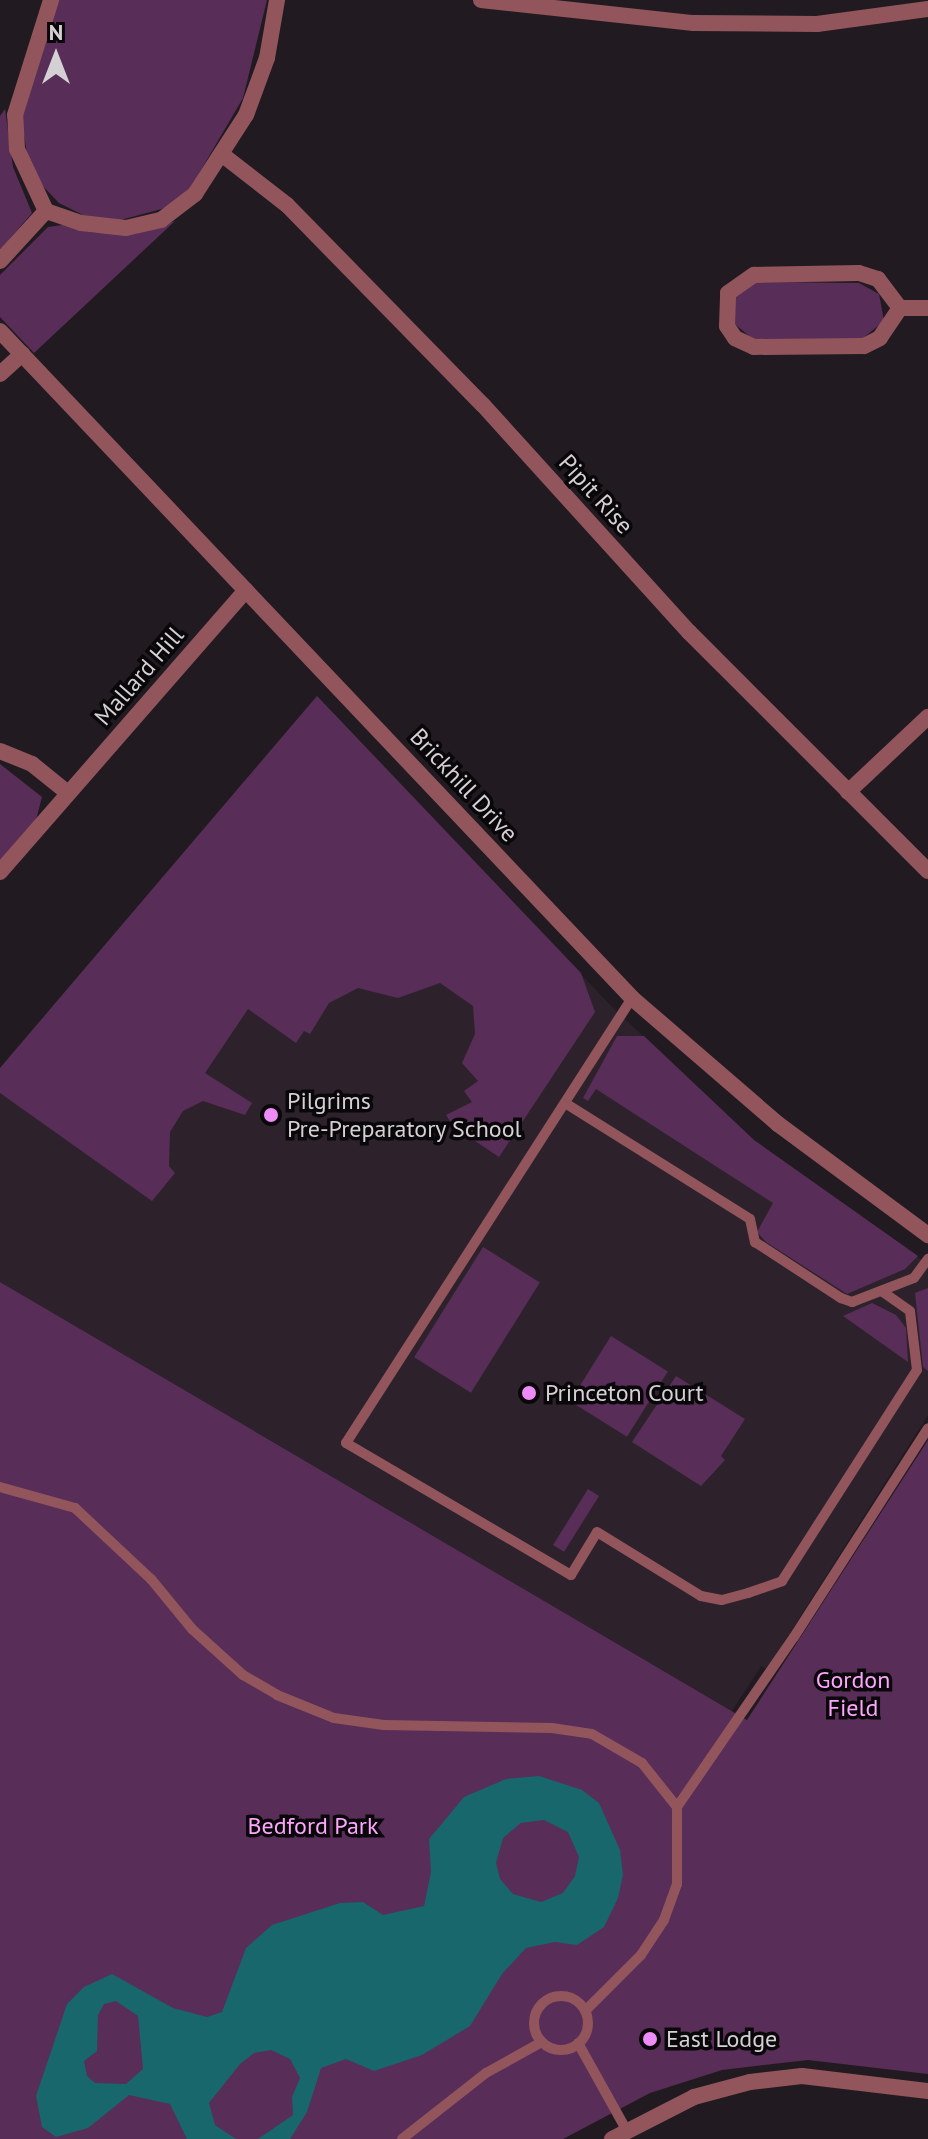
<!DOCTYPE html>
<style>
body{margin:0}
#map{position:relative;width:928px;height:2139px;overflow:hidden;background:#211b21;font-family:"PT Sans",sans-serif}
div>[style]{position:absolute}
.built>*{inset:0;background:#2d222c}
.green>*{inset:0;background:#582d57;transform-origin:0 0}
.water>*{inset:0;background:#17676c}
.service>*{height:10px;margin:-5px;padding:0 5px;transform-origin:5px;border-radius:5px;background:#92555c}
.service>.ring{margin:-5px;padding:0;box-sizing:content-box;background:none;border:10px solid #92555c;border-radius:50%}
.minor>*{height:16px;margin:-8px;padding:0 8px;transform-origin:8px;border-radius:8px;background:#92555c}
.tertiary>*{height:16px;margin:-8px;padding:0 8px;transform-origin:8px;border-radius:8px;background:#92555c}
.dots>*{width:22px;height:22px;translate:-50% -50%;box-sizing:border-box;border:4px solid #090709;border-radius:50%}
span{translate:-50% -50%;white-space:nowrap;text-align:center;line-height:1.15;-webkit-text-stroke:7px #090709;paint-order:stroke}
.street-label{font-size:24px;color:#d4d0d4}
.poi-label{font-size:24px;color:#d4d0d4}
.left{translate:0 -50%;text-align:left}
.park-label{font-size:24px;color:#fea5fd}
.north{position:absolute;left:16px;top:16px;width:80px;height:80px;-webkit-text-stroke:6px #090709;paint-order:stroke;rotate:0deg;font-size:22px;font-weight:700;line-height:32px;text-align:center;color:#d4d0d4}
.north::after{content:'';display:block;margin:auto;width:28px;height:36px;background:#d4d0d4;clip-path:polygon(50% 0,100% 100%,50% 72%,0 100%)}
</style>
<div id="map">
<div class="built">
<div style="clip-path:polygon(317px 696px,612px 1007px,754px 1140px,928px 1264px,928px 1415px,767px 1669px,761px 1666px,732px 1711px,0 1282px,0 1068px)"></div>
</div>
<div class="green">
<div style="clip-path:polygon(58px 0,267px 0,243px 98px,191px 187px,165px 208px,117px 221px,85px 216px,59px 203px,39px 182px,28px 160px,21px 116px)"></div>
<div style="clip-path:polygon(5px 109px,13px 167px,32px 213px,0 250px,0 116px)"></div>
<div style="clip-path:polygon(175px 221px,34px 353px,0 317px,0 275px,48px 227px,69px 224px,88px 232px,135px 234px)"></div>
<div style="clip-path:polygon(756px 282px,859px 283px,879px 294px,884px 321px,862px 339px,754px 340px,731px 321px,732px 297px)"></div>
<div style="clip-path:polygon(317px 696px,581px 973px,595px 1012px,499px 1157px,453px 1126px,446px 1115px,472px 1102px,464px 1091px,478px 1081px,462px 1063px,475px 1034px,473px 1006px,440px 983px,398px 998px,358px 988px,329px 1003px,310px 1034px,304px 1031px,296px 1043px,248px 1009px,205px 1073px,252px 1103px,245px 1115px,203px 1101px,183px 1111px,170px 1132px,169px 1166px,175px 1173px,152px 1201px,0 1093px,0 1068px)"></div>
<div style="clip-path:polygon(0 764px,42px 797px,36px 820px,0 863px)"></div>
<div style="clip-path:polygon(617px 1036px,644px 1036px,754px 1140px,918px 1256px,905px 1269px,847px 1294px,766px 1242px,757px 1232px,773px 1203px,596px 1089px,588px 1101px,583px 1098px)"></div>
<div style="left:483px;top:1247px;width:67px;height:130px;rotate:32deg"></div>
<div style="clip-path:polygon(0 1282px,747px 1720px,928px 1440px,928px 2074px,808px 2060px,722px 2070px,650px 2093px,563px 2139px,0 2139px)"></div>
<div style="clip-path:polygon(928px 1288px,928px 1371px,923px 1367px,915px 1293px)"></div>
<div style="clip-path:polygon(872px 1303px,896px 1315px,906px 1328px,908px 1362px,843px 1316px)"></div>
<div style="left:611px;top:1336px;width:67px;height:77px;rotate:32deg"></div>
<div style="clip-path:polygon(676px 1376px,745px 1419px,721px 1456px,725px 1460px,701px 1486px,632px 1442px)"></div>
<div style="left:588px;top:1489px;width:13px;height:66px;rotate:32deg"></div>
</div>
<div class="water">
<div style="clip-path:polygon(evenodd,539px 1776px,582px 1790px,599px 1803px,620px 1850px,623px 1875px,618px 1898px,604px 1927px,577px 1945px,555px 1942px,526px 1948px,502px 1974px,470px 2026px,422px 2055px,374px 2071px,346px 2059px,321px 2068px,307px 2112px,290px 2139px,258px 2139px,293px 2115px,292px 2097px,300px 2078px,290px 2059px,271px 2050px,254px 2053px,240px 2064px,209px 2103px,215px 2125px,236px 2139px,187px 2139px,170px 2104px,129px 2095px,88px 2128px,56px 2137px,42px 2127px,36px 2096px,67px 2004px,84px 1987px,112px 1974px,173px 2008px,207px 2017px,222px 2012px,246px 1948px,272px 1925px,340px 1903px,363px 1902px,383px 1915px,424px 1906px,431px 1872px,429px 1839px,464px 1797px,506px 1779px,539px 1776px,544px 1820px,568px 1832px,579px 1857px,575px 1876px,563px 1893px,541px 1902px,513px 1894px,500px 1879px,496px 1863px,503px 1838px,521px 1823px,544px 1820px,539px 1776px,116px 2001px,138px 2016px,143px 2069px,126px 2084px,95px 2083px,87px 2076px,84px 2061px,97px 2051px,98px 2015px,104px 2004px,116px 2001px)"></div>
</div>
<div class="service">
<div style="left:632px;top:998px;width:529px;rotate:122.73deg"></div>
<div style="left:346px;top:1443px;width:261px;rotate:30.4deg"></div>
<div style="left:571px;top:1575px;width:50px;rotate:-58.8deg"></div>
<div style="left:597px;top:1532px;width:122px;rotate:31.6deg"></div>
<div style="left:701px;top:1596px;width:21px;rotate:11deg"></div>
<div style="left:722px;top:1600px;width:27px;rotate:-15deg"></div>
<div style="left:748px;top:1593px;width:36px;rotate:-19deg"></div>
<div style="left:782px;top:1581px;width:250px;rotate:-57.4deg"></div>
<div style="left:917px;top:1370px;width:59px;rotate:-96.8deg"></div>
<div style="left:910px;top:1311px;width:35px;rotate:-145deg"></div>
<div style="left:565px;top:1103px;width:218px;rotate:32.1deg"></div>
<div style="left:750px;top:1219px;width:24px;rotate:78deg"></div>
<div style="left:755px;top:1242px;width:103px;rotate:33.1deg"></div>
<div style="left:841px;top:1298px;width:12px;rotate:20deg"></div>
<div style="left:852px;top:1302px;width:66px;rotate:-21.2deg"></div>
<div style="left:914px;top:1278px;width:24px;rotate:-54deg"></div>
<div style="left:0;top:1487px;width:78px;rotate:15.6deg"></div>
<div style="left:75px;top:1508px;width:104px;rotate:43.1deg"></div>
<div style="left:151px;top:1579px;width:65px;rotate:50.6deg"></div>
<div style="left:192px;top:1629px;width:69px;rotate:42deg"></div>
<div style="left:243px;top:1675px;width:39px;rotate:30deg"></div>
<div style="left:277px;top:1695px;width:61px;rotate:22deg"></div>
<div style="left:334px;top:1718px;width:50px;rotate:8deg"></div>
<div style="left:384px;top:1725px;width:168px;rotate:1deg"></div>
<div style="left:552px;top:1728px;width:40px;rotate:8.5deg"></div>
<div style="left:592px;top:1734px;width:58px;rotate:30.1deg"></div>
<div style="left:642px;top:1763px;width:56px;rotate:51.5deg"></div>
<div style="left:677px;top:1807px;width:77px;rotate:90deg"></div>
<div style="left:677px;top:1884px;width:38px;rotate:110deg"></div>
<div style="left:664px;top:1920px;width:42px;rotate:123.3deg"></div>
<div style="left:641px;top:1955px;width:79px;rotate:135deg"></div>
<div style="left:677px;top:1807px;width:206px;rotate:-55.5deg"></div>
<div style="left:794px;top:1637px;width:248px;rotate:-57.3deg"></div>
<div class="ring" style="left:534px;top:1996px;width:44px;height:44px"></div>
<div style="left:578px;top:2043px;width:101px;rotate:60.9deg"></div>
<div style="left:402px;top:2139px;width:107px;rotate:-38.2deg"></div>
<div style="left:486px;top:2073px;width:64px;rotate:-29deg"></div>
</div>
<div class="minor">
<div style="left:481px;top:0;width:214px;rotate:6.2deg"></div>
<div style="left:694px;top:23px;width:123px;rotate:0.5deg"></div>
<div style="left:817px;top:24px;width:112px;rotate:-7.7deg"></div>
<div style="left:224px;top:156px;width:80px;rotate:37.9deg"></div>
<div style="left:287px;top:205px;width:280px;rotate:45.6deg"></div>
<div style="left:483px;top:405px;width:307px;rotate:47.8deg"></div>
<div style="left:689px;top:632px;width:338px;rotate:45deg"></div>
<div style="left:46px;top:211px;width:37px;rotate:19deg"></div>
<div style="left:81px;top:223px;width:45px;rotate:6.3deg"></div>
<div style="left:126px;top:228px;width:36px;rotate:-13deg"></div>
<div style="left:161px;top:220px;width:43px;rotate:-37.4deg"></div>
<div style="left:195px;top:194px;width:94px;rotate:-57.2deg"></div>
<div style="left:246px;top:115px;width:61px;rotate:-69.8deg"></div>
<div style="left:267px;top:58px;width:59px;rotate:-80.2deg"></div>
<div style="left:0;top:261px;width:68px;rotate:-47.4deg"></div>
<div style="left:46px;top:211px;width:68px;rotate:-115.1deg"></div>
<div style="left:17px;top:149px;width:34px;rotate:-93deg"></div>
<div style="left:15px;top:115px;width:121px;rotate:-72.6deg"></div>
<div style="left:859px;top:273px;width:20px;rotate:18deg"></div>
<div style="left:878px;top:279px;width:36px;rotate:53deg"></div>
<div style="left:900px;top:308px;width:36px;rotate:124deg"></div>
<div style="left:880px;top:338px;width:18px;rotate:153deg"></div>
<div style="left:864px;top:346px;width:110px;rotate:179.5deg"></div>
<div style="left:754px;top:347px;width:21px;rotate:-155deg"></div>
<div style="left:735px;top:338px;width:14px;rotate:-124deg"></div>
<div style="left:727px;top:326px;width:33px;rotate:-88deg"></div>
<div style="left:728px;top:293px;width:32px;rotate:-35deg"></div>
<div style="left:754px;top:275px;width:105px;rotate:-1.1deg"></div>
<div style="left:900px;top:308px;width:28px"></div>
<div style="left:0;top:374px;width:30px;rotate:-42deg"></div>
<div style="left:0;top:751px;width:35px;rotate:22deg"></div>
<div style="left:32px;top:764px;width:46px;rotate:38.9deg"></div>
<div style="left:848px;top:792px;width:110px;rotate:-43.2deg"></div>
<div style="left:0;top:872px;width:374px;rotate:-48.9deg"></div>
</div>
<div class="tertiary">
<div style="left:0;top:331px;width:919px;rotate:46.54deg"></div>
<div style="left:632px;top:998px;width:193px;rotate:40.8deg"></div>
<div style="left:778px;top:1124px;width:187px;rotate:36.5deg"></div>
<div style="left:612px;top:2139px;width:92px;rotate:-27.1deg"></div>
<div style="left:694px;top:2097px;width:58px;rotate:-15deg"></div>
<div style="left:750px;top:2082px;width:52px;rotate:-6.6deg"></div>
<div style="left:802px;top:2076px;width:127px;rotate:6.8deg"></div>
</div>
<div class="dots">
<div style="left:271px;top:1115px;background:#ed8cf9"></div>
<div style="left:529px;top:1393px;background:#ed8cf9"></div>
<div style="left:650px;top:2039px;background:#ed8cf9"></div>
</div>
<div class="street-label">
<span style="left:596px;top:494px;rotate:48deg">Pipit Rise</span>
<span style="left:139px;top:676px;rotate:-49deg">Mallard Hill</span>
<span style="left:464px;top:785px;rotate:47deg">Brickhill Drive</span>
</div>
<div class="poi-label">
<span class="left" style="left:287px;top:1115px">Pilgrims<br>Pre-Preparatory School</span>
<span class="left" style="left:545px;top:1393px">Princeton Court</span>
<span class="left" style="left:666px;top:2039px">East Lodge</span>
</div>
<div class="park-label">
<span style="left:853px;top:1694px">Gordon<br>Field</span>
<span style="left:313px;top:1826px">Bedford Park</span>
</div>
<div class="north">N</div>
</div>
